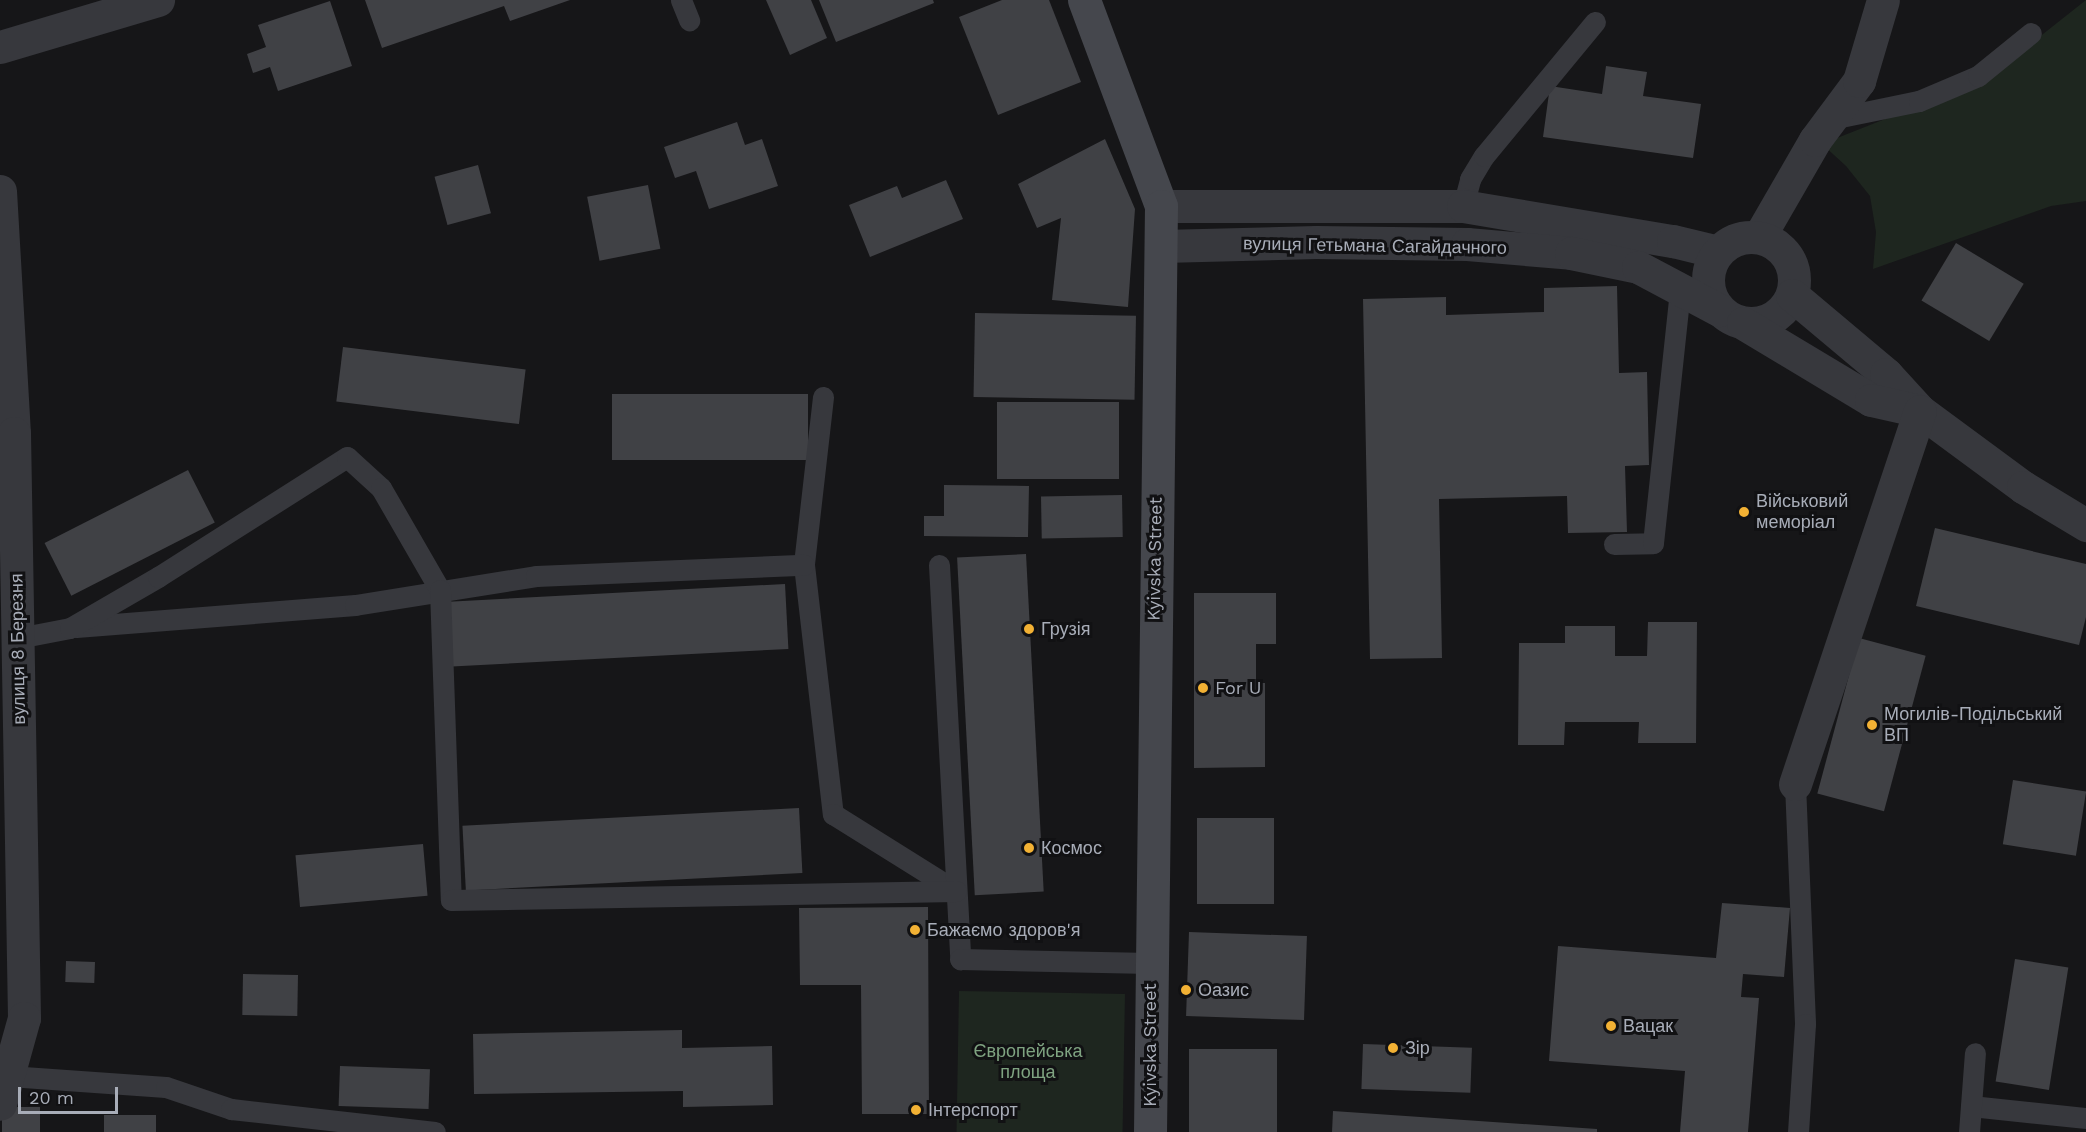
<!DOCTYPE html>
<meta charset="utf-8">
<style>
body{margin:0}
#map{position:relative;width:2086px;height:1132px;overflow:hidden;background:#161618;font-family:"Work Sans",sans-serif}
div>[style]{position:absolute}
.green>*{inset:0;background:#1e261f;transform-origin:0 0}
.building>*{inset:0;background:#404145;transform-origin:0 0}
.lane>*{height:21px;margin:-10.5px;padding:0 10.5px;transform-origin:10.5px;border-radius:10.5px;background:#37383d}
.street>*{height:33px;margin:-16.5px;padding:0 16.5px;transform-origin:16.5px;border-radius:16.5px;background:#37383d}
.street>.ring{margin:-16.5px;padding:0;box-sizing:content-box;background:none;border:33px solid #37383d;border-radius:50%}
.secondary>*{height:33px;margin:-16.5px;padding:0 16.5px;transform-origin:16.5px;border-radius:16.5px;background:#45474d}
.dots>*{width:16px;height:16px;translate:-50% -50%;box-sizing:border-box;border:3px solid #111113;border-radius:50%}
span{translate:-50% -50%;white-space:nowrap;text-align:center;line-height:1.15;-webkit-text-stroke:6px #111113;paint-order:stroke}
.street-label{font-size:18px;color:#a8adb8}
.poi-label{font-size:18px;color:#a8adb8}
.left{translate:0 -50%;text-align:left}
.park-label{font-size:18px;color:#7fa381}
.scale{position:absolute;left:18px;top:1087px;width:100px;height:27px;box-sizing:border-box;border:3px solid #a8adb8;border-top:0;padding-left:8px;font-size:18px;line-height:21px;white-space:nowrap;color:#a8adb8;-webkit-text-stroke:4px #111113;paint-order:stroke}
</style>
<div id="map">
<div class="green">
<div style="clip-path:polygon(2086px 0,2086px 201px,2051px 206px,1873px 269px,1876px 232px,1870px 196px,1846px 166px,1822px 144px,1986px 79px)"></div>
<div style="left:959px;top:991px;width:166px;height:141px;rotate:1deg"></div>
</div>
<div class="building">
<div style="clip-path:polygon(365px 0,570px 0,510px 21px,504px 6px,382px 48px)"></div>
<div style="clip-path:polygon(766px 0,811px 0,827px 38px,790px 55px)"></div>
<div style="clip-path:polygon(819px 0,933px 0,934px 3px,836px 42px)"></div>
<div style="clip-path:polygon(1002px 0,1049px 0,1081px 82px,998px 115px,959px 17px)"></div>
<div style="clip-path:polygon(330px 1px,352px 66px,278px 91px,270px 67px,253px 73px,247px 54px,266px 47px,258px 25px)"></div>
<div style="clip-path:polygon(1606px 66px,1647px 72px,1643px 96px,1701px 104px,1693px 158px,1543px 137px,1550px 86px,1602px 94px)"></div>
<div style="clip-path:polygon(737px 122px,745px 145px,762px 139px,778px 186px,709px 209px,696px 171px,675px 178px,664px 147px)"></div>
<div style="clip-path:polygon(1105px 139px,1135px 209px,1128px 307px,1052px 300px,1061px 218px,1037px 228px,1018px 184px)"></div>
<div style="left:478px;top:165px;width:50px;height:45px;rotate:75deg"></div>
<div style="clip-path:polygon(946px 180px,963px 219px,870px 257px,849px 205px,897px 186px,902px 198px)"></div>
<div style="left:648px;top:185px;width:65px;height:62px;rotate:79deg"></div>
<div style="left:1956px;top:243px;width:79px;height:67px;rotate:31deg"></div>
<div style="clip-path:polygon(1617px 286px,1619px 373px,1647px 372px,1649px 465px,1625px 466px,1627px 532px,1568px 533px,1567px 496px,1439px 499px,1442px 658px,1370px 659px,1363px 299px,1446px 297px,1446px 315px,1544px 312px,1544px 288px)"></div>
<div style="left:975px;top:313px;width:161px;height:84px;rotate:1deg"></div>
<div style="left:343px;top:347px;width:184px;height:55px;rotate:7deg"></div>
<div style="left:808px;top:394px;width:66px;height:196px;rotate:90deg"></div>
<div style="left:997px;top:402px;width:122px;height:77px"></div>
<div style="left:188px;top:470px;width:59px;height:161px;rotate:63deg"></div>
<div style="clip-path:polygon(944px 485px,1029px 486px,1028px 537px,924px 536px,924px 516px,944px 516px)"></div>
<div style="left:1122px;top:495px;width:42px;height:81px;rotate:89deg"></div>
<div style="clip-path:polygon(1935px 528px,2086px 564px,2086px 617px,2079px 645px,1916px 606px)"></div>
<div style="left:1026px;top:554px;width:338px;height:69px;rotate:87deg"></div>
<div style="left:785px;top:584px;width:65px;height:337px;rotate:87deg"></div>
<div style="clip-path:polygon(1194px 593px,1276px 593px,1276px 644px,1256px 644px,1256px 683px,1265px 683px,1265px 767px,1194px 768px)"></div>
<div style="clip-path:polygon(1648px 622px,1697px 622px,1696px 743px,1638px 743px,1639px 722px,1565px 722px,1564px 745px,1518px 745px,1519px 643px,1565px 643px,1565px 626px,1615px 626px,1615px 656px,1647px 656px)"></div>
<div style="left:1859px;top:638px;width:69px;height:161px;rotate:15deg"></div>
<div style="left:2013px;top:780px;width:74px;height:65px;rotate:9deg"></div>
<div style="left:799px;top:808px;width:65px;height:337px;rotate:87deg"></div>
<div style="left:1274px;top:818px;width:86px;height:77px;rotate:90deg"></div>
<div style="left:423px;top:844px;width:52px;height:128px;rotate:85deg"></div>
<div style="clip-path:polygon(1722px 903px,1790px 908px,1784px 977px,1743px 974px,1741px 997px,1759px 998px,1748px 1132px,1680px 1132px,1685px 1071px,1549px 1061px,1558px 946px,1716px 958px)"></div>
<div style="clip-path:polygon(928px 907px,929px 1114px,862px 1114px,861px 985px,800px 985px,799px 908px)"></div>
<div style="left:1189px;top:932px;width:118px;height:84px;rotate:2deg"></div>
<div style="left:2015px;top:959px;width:54px;height:124px;rotate:9deg"></div>
<div style="left:66px;top:961px;width:29px;height:21px;rotate:2deg"></div>
<div style="left:243px;top:974px;width:55px;height:41px;rotate:1deg"></div>
<div style="clip-path:polygon(682px 1030px,682px 1048px,772px 1046px,773px 1105px,683px 1107px,683px 1091px,474px 1094px,473px 1034px)"></div>
<div style="left:1363px;top:1044px;width:109px;height:45px;rotate:2deg"></div>
<div style="left:1189px;top:1049px;width:88px;height:83px"></div>
<div style="left:340px;top:1066px;width:90px;height:40px;rotate:2deg"></div>
<div style="left:2px;top:1107px;width:38px;height:25px"></div>
<div style="clip-path:polygon(1333px 1111px,1597px 1129px,1597px 1132px,1332px 1132px)"></div>
<div style="left:104px;top:1115px;width:52px;height:17px"></div>
</div>
<div class="lane">
<div style="left:681px;top:0;width:22px;rotate:68deg"></div>
<div style="left:1831px;top:119px;width:90px;rotate:-11.6deg"></div>
<div style="left:1919px;top:101px;width:64px;rotate:-23deg"></div>
<div style="left:1978px;top:76px;width:68px;rotate:-39.1deg"></div>
<div style="left:1463px;top:206px;width:28px;rotate:-75deg"></div>
<div style="left:1470px;top:179px;width:27px;rotate:-59deg"></div>
<div style="left:1484px;top:156px;width:174px;rotate:-50.4deg"></div>
<div style="left:823px;top:397px;width:169px;rotate:96.5deg"></div>
<div style="left:804px;top:565px;width:251px;rotate:83.4deg"></div>
<div style="left:833px;top:814px;width:145px;rotate:32deg"></div>
<div style="left:1614px;top:544px;width:39px;rotate:-1deg"></div>
<div style="left:1653px;top:543px;width:255px;rotate:-83.9deg"></div>
<div style="left:939px;top:565px;width:395px;rotate:86.9deg"></div>
<div style="left:960px;top:959px;width:190px;rotate:1.2deg"></div>
<div style="left:76px;top:627px;width:280px;rotate:-4.5deg"></div>
<div style="left:355px;top:605px;width:183px;rotate:-9.1deg"></div>
<div style="left:536px;top:576px;width:268px;rotate:-2.4deg"></div>
<div style="left:18px;top:638px;width:53px;rotate:-10.9deg"></div>
<div style="left:70px;top:628px;width:102px;rotate:-30.1deg"></div>
<div style="left:158px;top:577px;width:224px;rotate:-32.4deg"></div>
<div style="left:347px;top:457px;width:46px;rotate:42.4deg"></div>
<div style="left:381px;top:488px;width:118px;rotate:60deg"></div>
<div style="left:440px;top:590px;width:310px;rotate:88deg"></div>
<div style="left:451px;top:900px;width:505px;rotate:-1.02deg"></div>
<div style="left:1795px;top:784px;width:240px;rotate:87.6deg"></div>
<div style="left:1805px;top:1024px;width:108px;rotate:93.7deg"></div>
<div style="left:9px;top:1076px;width:157px;rotate:4deg"></div>
<div style="left:166px;top:1087px;width:69px;rotate:18.7deg"></div>
<div style="left:231px;top:1109px;width:205px;rotate:6.4deg"></div>
<div style="left:1971px;top:1106px;width:116px;rotate:6deg"></div>
<div style="left:1969px;top:1132px;width:79px;rotate:-85.7deg"></div>
</div>
<div class="street">
<div style="left:0;top:47px;width:165px;rotate:-16.6deg"></div>
<div style="left:0;top:191px;width:242px;rotate:86.7deg"></div>
<div style="left:14px;top:433px;width:585px;rotate:89.02deg"></div>
<div style="left:24px;top:1018px;width:89px;rotate:105.6deg"></div>
<div style="left:1161px;top:206px;width:302px"></div>
<div style="left:1463px;top:206px;width:213px;rotate:9.5deg"></div>
<div style="left:1673px;top:241px;width:46px;rotate:13.7deg"></div>
<div style="left:1759px;top:237px;width:112px;rotate:-60deg"></div>
<div style="left:1815px;top:140px;width:74px;rotate:-53.3deg"></div>
<div style="left:1859px;top:81px;width:84px;rotate:-73.5deg"></div>
<div class="ring" style="left:1708px;top:237px;width:53px;height:53px"></div>
<div style="left:1162px;top:246px;width:154px;rotate:-1.5deg"></div>
<div style="left:1316px;top:242px;width:151px;rotate:0.8deg"></div>
<div style="left:1467px;top:244px;width:104px;rotate:4.9deg"></div>
<div style="left:1571px;top:253px;width:68px;rotate:11.8deg"></div>
<div style="left:1638px;top:267px;width:92px;rotate:28deg"></div>
<div style="left:1792px;top:295px;width:123px;rotate:40deg"></div>
<div style="left:1886px;top:374px;width:50px;rotate:47.4deg"></div>
<div style="left:1920px;top:411px;width:128px;rotate:36.4deg"></div>
<div style="left:2023px;top:487px;width:74px;rotate:31.1deg"></div>
<div style="left:1743px;top:323px;width:149px;rotate:31deg"></div>
<div style="left:1871px;top:400px;width:50px;rotate:12.7deg"></div>
<div style="left:1795px;top:784px;width:393px;rotate:-71.5deg"></div>
</div>
<div class="secondary">
<div style="left:1084px;top:0;width:220px;rotate:69.5deg"></div>
<div style="left:1161px;top:206px;width:926px;rotate:90.68deg"></div>
</div>
<div class="dots">
<div style="left:1744px;top:512px;background:#f2b134"></div>
<div style="left:1029px;top:629px;background:#f2b134"></div>
<div style="left:1203px;top:688px;background:#f2b134"></div>
<div style="left:1872px;top:725px;background:#f2b134"></div>
<div style="left:1029px;top:848px;background:#f2b134"></div>
<div style="left:915px;top:930px;background:#f2b134"></div>
<div style="left:1186px;top:990px;background:#f2b134"></div>
<div style="left:1611px;top:1026px;background:#f2b134"></div>
<div style="left:1393px;top:1048px;background:#f2b134"></div>
<div style="left:916px;top:1110px;background:#f2b134"></div>
</div>
<div class="street-label">
<span style="left:1375px;top:246px;rotate:1deg">вулиця Гетьмана Сагайдачного</span>
<span style="left:1155px;top:559px;rotate:-89deg">Kyivska Street</span>
<span style="left:18px;top:649px;rotate:-91deg">вулиця 8 Березня</span>
<span style="left:1150px;top:1045px;rotate:-90deg">Kyivska Street</span>
</div>
<div class="poi-label">
<span class="left" style="left:1756px;top:512px">Військовий<br>меморіал</span>
<span class="left" style="left:1041px;top:629px">Грузія</span>
<span class="left" style="left:1215px;top:688px">For U</span>
<span class="left" style="left:1884px;top:725px">Могилів-Подільський<br>ВП</span>
<span class="left" style="left:1041px;top:848px">Космос</span>
<span class="left" style="left:927px;top:930px">Бажаємо здоров'я</span>
<span class="left" style="left:1198px;top:990px">Оазис</span>
<span class="left" style="left:1623px;top:1026px">Вацак</span>
<span class="left" style="left:1405px;top:1048px">Зір</span>
<span class="left" style="left:928px;top:1110px">Інтерспорт</span>
</div>
<div class="park-label">
<span style="left:1028px;top:1062px">Європейська<br>площа</span>
</div>
<div class="scale">20 m</div>
</div>
